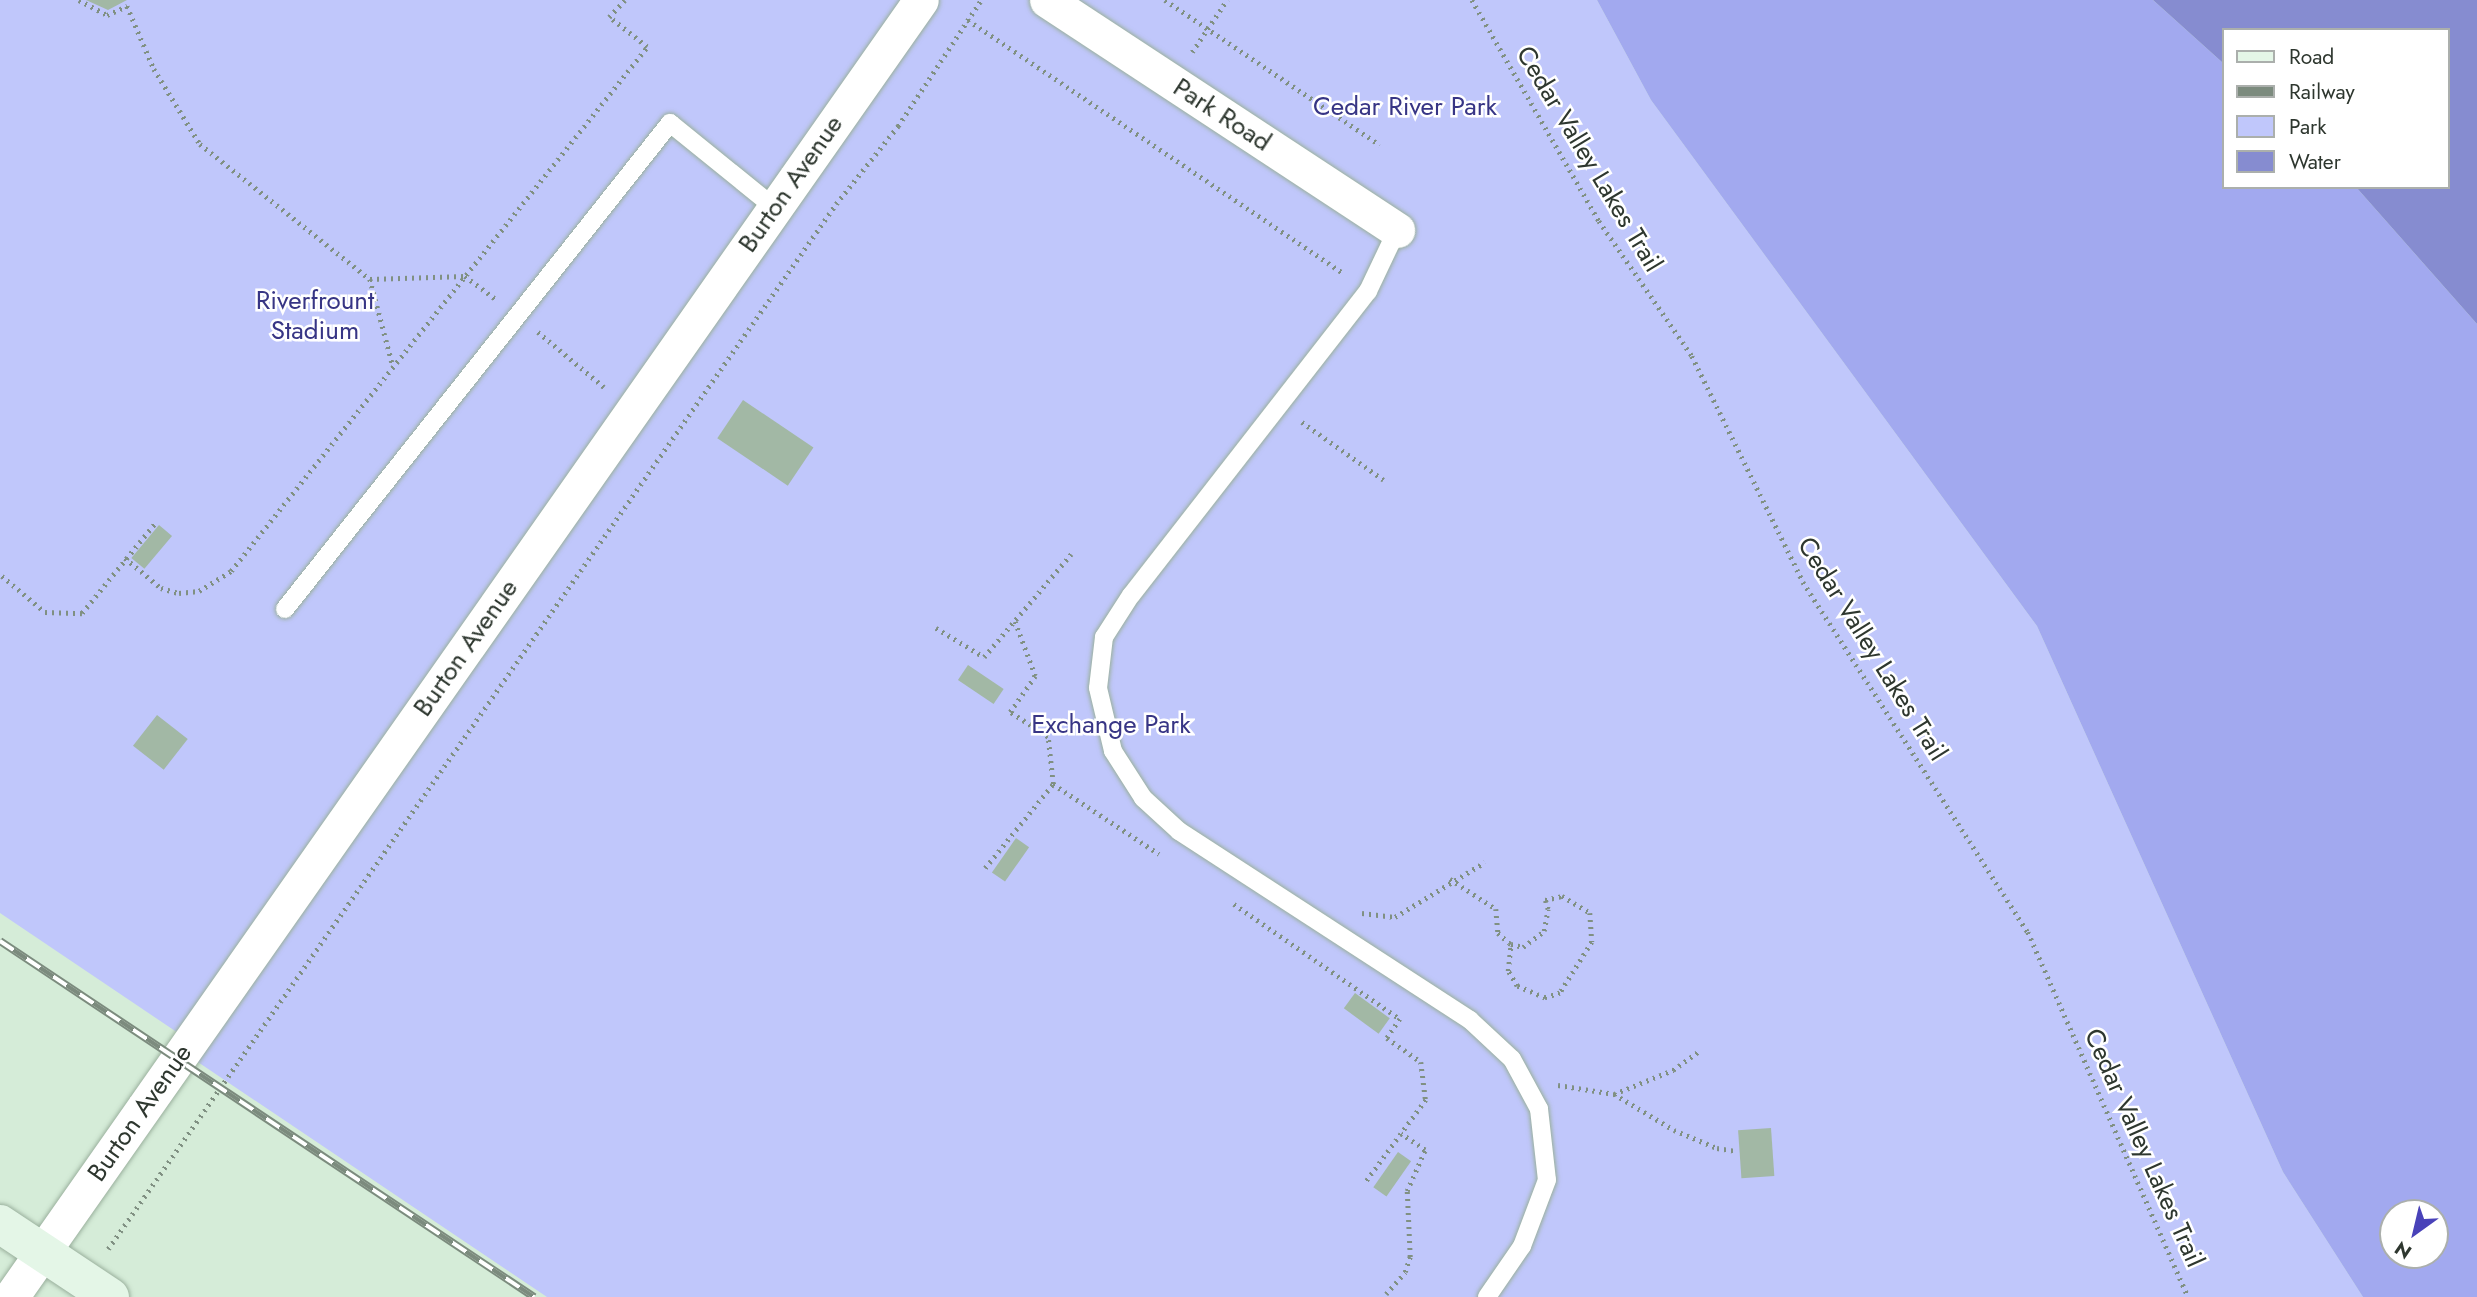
<!DOCTYPE html>
<style>
body{margin:0}
#map{position:relative;width:2477px;height:1297px;overflow:hidden;background:#d5ecd8;font-family:Jost,sans-serif}
div>[style]{position:absolute}
.green>*{inset:0;background:#c0c7fb}
.forest>*{inset:0;background:#a2a9ef}
.water>*{inset:0;background:#868cd0}
.building>*{inset:0;background:#a2b8a5;transform-origin:0 0}
.path>*{height:4.5px;margin-top:-2.25px;transform-origin:0;background:repeating-linear-gradient(90deg,#809082 0 2px,transparent 0 7px)}
.roads{filter:drop-shadow(0 0 2px #9ab09d) drop-shadow(0 0 2px #9ab09d)}
.service>*{height:18px;margin:-9px;padding:0 9px;transform-origin:9px;border-radius:9px;background:#fff}
.minor>*{height:35px;margin:-17.5px;padding:0 17.5px;transform-origin:17.5px;border-radius:17.5px;background:#fff}
.secondary>*{height:38px;margin:-19px;padding:0 19px;transform-origin:19px;border-radius:19px;background:#e4f6e7}
.rail>*{height:8px;margin-top:-4px;transform-origin:0;background:repeating-linear-gradient(90deg,#fff 0 16px,#7c8b7e 0 32px);box-sizing:border-box;border-block:2px solid #7c8b7e}
span{translate:-50% -50%;white-space:nowrap;text-align:center;line-height:1.15;-webkit-text-stroke:5px #fff;paint-order:stroke}
.park-label{font-size:26px;color:#373585}
.street-label{font-size:26px;color:#2e372f}
.legend{position:absolute;left:2222px;top:28px;width:228px;height:161px;box-sizing:border-box;background:#fff;border:2px solid #abafac;margin:0;padding:9px 12px;list-style:none;font-size:21px;color:#2e372f}
.legend li{display:flex;align-items:center;gap:14px;height:35px}
.legend b{width:35px;border:2px solid #abafac}
.north{position:absolute;left:2379px;top:1199px;width:70px;height:70px;box-sizing:border-box;background:#fff;border:2px solid #abafac;border-radius:50%;rotate:214deg;font-size:19px;font-weight:700;line-height:28px;text-align:center;color:#2e372f}
.north::after{content:'';display:block;margin:auto;width:24px;height:32px;background:#4942b9;clip-path:polygon(50% 0,100% 100%,50% 72%,0 100%)}
</style>
<div id="map">
<div class="green">
<div style="clip-path:polygon(0 0,1597px 0,1651px 100px,2037px 626px,2283px 1172px,2363px 1297px,547px 1297px,183px 1052px,190px 1041px,0 913px)"></div>
</div>
<div class="forest">
<div style="clip-path:polygon(evenodd,1597px 0,2153px 0,2223px 63px,2223px 187px,2356px 187px,2477px 324px,2477px 1297px,2363px 1297px,2283px 1172px,2037px 626px,1651px 100px,1597px 0,2393px 1213px,2435px 1213px,2435px 1255px,2393px 1255px,2393px 1213px)"></div>
</div>
<div class="water">
<div style="clip-path:polygon(2153px 0,2477px 0,2477px 324px,2356px 187px,2447px 187px,2447px 30px,2223px 30px,2223px 63px)"></div>
</div>
<div class="building">
<div style="clip-path:polygon(86px 0,127px 0,108px 10px)"></div>
<div style="left:743px;top:400px;width:85px;height:46px;rotate:34deg"></div>
<div style="left:159px;top:525px;width:17px;height:43px;rotate:40deg"></div>
<div style="left:968px;top:665px;width:43px;height:18px;rotate:34deg"></div>
<div style="left:157px;top:715px;width:39px;height:39px;rotate:38deg"></div>
<div style="left:1016px;top:838px;width:16px;height:42px;rotate:35deg"></div>
<div style="left:1355px;top:993px;width:43px;height:19px;rotate:36deg"></div>
<div style="left:1771px;top:1128px;width:48px;height:33px;rotate:86deg"></div>
<div style="left:1398px;top:1152px;width:16px;height:43px;rotate:35deg"></div>
</div>
<div class="path">
<div style="left:79px;top:0;width:32px;rotate:28deg"></div>
<div style="left:107px;top:15px;width:22px;rotate:-24deg"></div>
<div style="left:127px;top:6px;width:69px;rotate:66.8deg"></div>
<div style="left:154px;top:69px;width:88px;rotate:58.5deg"></div>
<div style="left:200px;top:144px;width:217px;rotate:38.5deg"></div>
<div style="left:370px;top:279px;width:95px;rotate:-1.8deg"></div>
<div style="left:465px;top:276px;width:38px;rotate:37deg"></div>
<div style="left:1165px;top:0;width:259px;rotate:34deg"></div>
<div style="left:1472px;top:0;width:255px;rotate:60.1deg"></div>
<div style="left:1599px;top:221px;width:164px;rotate:55.4deg"></div>
<div style="left:1692px;top:356px;width:252px;rotate:63.8deg"></div>
<div style="left:1803px;top:582px;width:416px;rotate:57.3deg"></div>
<div style="left:2028px;top:932px;width:399px;rotate:66.3deg"></div>
<div style="left:968px;top:20px;width:454px;rotate:34deg"></div>
<div style="left:1192px;top:52px;width:63px;rotate:-56.1deg"></div>
<div style="left:370px;top:279px;width:90px;rotate:75.2deg"></div>
<div style="left:538px;top:332px;width:86px;rotate:39.8deg"></div>
<div style="left:1302px;top:422px;width:100px;rotate:35.3deg"></div>
<div style="left:125px;top:558px;width:47px;rotate:39.8deg"></div>
<div style="left:161px;top:588px;width:19px;rotate:16deg"></div>
<div style="left:179px;top:593px;width:20px;rotate:-6deg"></div>
<div style="left:199px;top:591px;width:38px;rotate:-32deg"></div>
<div style="left:231px;top:571px;width:669px;rotate:-51.55deg"></div>
<div style="left:647px;top:47px;width:48px;rotate:-141.7deg"></div>
<div style="left:609px;top:17px;width:23px;rotate:-47deg"></div>
<div style="left:2px;top:576px;width:56px;rotate:39.9deg"></div>
<div style="left:45px;top:612px;width:37px;rotate:2deg"></div>
<div style="left:82px;top:613px;width:117px;rotate:-50.9deg"></div>
<div style="left:936px;top:628px;width:56px;rotate:31.1deg"></div>
<div style="left:984px;top:657px;width:135px;rotate:-49.8deg"></div>
<div style="left:1053px;top:784px;width:127px;rotate:33.4deg"></div>
<div style="left:985px;top:868px;width:108px;rotate:-51deg"></div>
<div style="left:1053px;top:784px;width:47px;rotate:-96.1deg"></div>
<div style="left:1048px;top:737px;width:45px;rotate:-146.7deg"></div>
<div style="left:1010px;top:712px;width:44px;rotate:-55.2deg"></div>
<div style="left:1035px;top:676px;width:58px;rotate:-110.3deg"></div>
<div style="left:1450px;top:879px;width:55px;rotate:33.1deg"></div>
<div style="left:1496px;top:909px;width:24px;rotate:85deg"></div>
<div style="left:1498px;top:933px;width:15px;rotate:42deg"></div>
<div style="left:1509px;top:943px;width:2px;rotate:27deg"></div>
<div style="left:1511px;top:944px;width:12px;rotate:14deg"></div>
<div style="left:1523px;top:947px;width:26px;rotate:-37deg"></div>
<div style="left:1544px;top:931px;width:22px;rotate:-80deg"></div>
<div style="left:1548px;top:909px;width:9px;rotate:-108deg"></div>
<div style="left:1545px;top:900px;width:17px;rotate:-13deg"></div>
<div style="left:1562px;top:896px;width:33px;rotate:31deg"></div>
<div style="left:1590px;top:913px;width:29px;rotate:86deg"></div>
<div style="left:1592px;top:942px;width:60px;rotate:122.1deg"></div>
<div style="left:1560px;top:993px;width:16px;rotate:162deg"></div>
<div style="left:1545px;top:998px;width:30px;rotate:-157deg"></div>
<div style="left:1517px;top:986px;width:17px;rotate:-121deg"></div>
<div style="left:1508px;top:971px;width:27px;rotate:-84deg"></div>
<div style="left:1234px;top:904px;width:202px;rotate:34.7deg"></div>
<div style="left:1400px;top:1019px;width:23px;rotate:124deg"></div>
<div style="left:1387px;top:1038px;width:42px;rotate:35.2deg"></div>
<div style="left:1421px;top:1062px;width:38px;rotate:83deg"></div>
<div style="left:1426px;top:1100px;width:103px;rotate:126.3deg"></div>
<div style="left:1362px;top:913px;width:33px;rotate:7deg"></div>
<div style="left:1395px;top:917px;width:105px;rotate:-31.4deg"></div>
<div style="left:1558px;top:1085px;width:57px;rotate:9.1deg"></div>
<div style="left:1614px;top:1094px;width:70px;rotate:31deg"></div>
<div style="left:1674px;top:1130px;width:47px;rotate:22.7deg"></div>
<div style="left:1717px;top:1148px;width:20px;rotate:9deg"></div>
<div style="left:1614px;top:1094px;width:64px;rotate:-22.1deg"></div>
<div style="left:1673px;top:1070px;width:34px;rotate:-36deg"></div>
<div style="left:108px;top:1249px;width:1274px;rotate:-55.14deg"></div>
<div style="left:836px;top:204px;width:100px;rotate:-51.5deg"></div>
<div style="left:898px;top:126px;width:151px;rotate:-56.6deg"></div>
<div style="left:1386px;top:1294px;width:29px;rotate:-49deg"></div>
<div style="left:1405px;top:1272px;width:16px;rotate:-72deg"></div>
<div style="left:1410px;top:1257px;width:66px;rotate:-92.6deg"></div>
<div style="left:1407px;top:1191px;width:45px;rotate:-66.3deg"></div>
<div style="left:1425px;top:1150px;width:29px;rotate:-146deg"></div>
</div>
<div class="roads">
<div class="service">
<div style="left:1397px;top:230px;width:68px;rotate:115.4deg"></div>
<div style="left:1368px;top:291px;width:385px;rotate:127.9deg"></div>
<div style="left:1131px;top:595px;width:50px;rotate:122.7deg"></div>
<div style="left:1104px;top:637px;width:51px;rotate:96.7deg"></div>
<div style="left:1098px;top:688px;width:65px;rotate:76.6deg"></div>
<div style="left:1113px;top:751px;width:56px;rotate:57.4deg"></div>
<div style="left:1143px;top:798px;width:49px;rotate:42.5deg"></div>
<div style="left:1179px;top:831px;width:347px;rotate:33deg"></div>
<div style="left:1470px;top:1020px;width:57px;rotate:42.9deg"></div>
<div style="left:1512px;top:1059px;width:57px;rotate:61.6deg"></div>
<div style="left:1539px;top:1109px;width:71px;rotate:83.6deg"></div>
<div style="left:1547px;top:1180px;width:71px;rotate:110.7deg"></div>
<div style="left:1522px;top:1246px;width:62px;rotate:124.5deg"></div>
<div style="left:285px;top:609px;width:620px;rotate:-51.61deg"></div>
<div style="left:670px;top:123px;width:135px;rotate:39deg"></div>
</div>
<div class="minor">
<div style="left:1047px;top:0;width:419px;rotate:33.3deg"></div>
<div style="left:11px;top:1297px;width:1584px;rotate:-54.95deg"></div>
</div>
<div class="secondary">
<div style="left:0;top:1224px;width:132px;rotate:33.6deg"></div>
</div>
</div>
<div class="rail">
<div style="left:0;top:941px;width:642px;rotate:33.69deg"></div>
</div>
<div class="park-label">
<span style="left:1405px;top:107px">Cedar River Park</span>
<span style="left:315px;top:316px">Riverfrount<br>Stadium</span>
<span style="left:1111px;top:725px">Exchange Park</span>
</div>
<div class="street-label">
<span style="left:1222px;top:115px;rotate:33deg">Park Road</span>
<span style="left:1589px;top:159px;rotate:59deg">Cedar Valley Lakes Trail</span>
<span style="left:791px;top:184px;rotate:-55deg">Burton Avenue</span>
<span style="left:466px;top:648px;rotate:-55deg">Burton Avenue</span>
<span style="left:1872px;top:649px;rotate:58deg">Cedar Valley Lakes Trail</span>
<span style="left:140px;top:1113px;rotate:-55deg">Burton Avenue</span>
<span style="left:2144px;top:1148px;rotate:66deg">Cedar Valley Lakes Trail</span>
</div>
<ul class="legend">
<li><b style="height:9px;background:#e4f6e7"></b>Road</li>
<li><b style="height:9px;background:#7c8b7e"></b>Railway</li>
<li><b style="height:19px;background:#c0c7fb"></b>Park</li>
<li><b style="height:19px;background:#868cd0"></b>Water</li>
</ul>
<div class="north">N</div>
</div>
